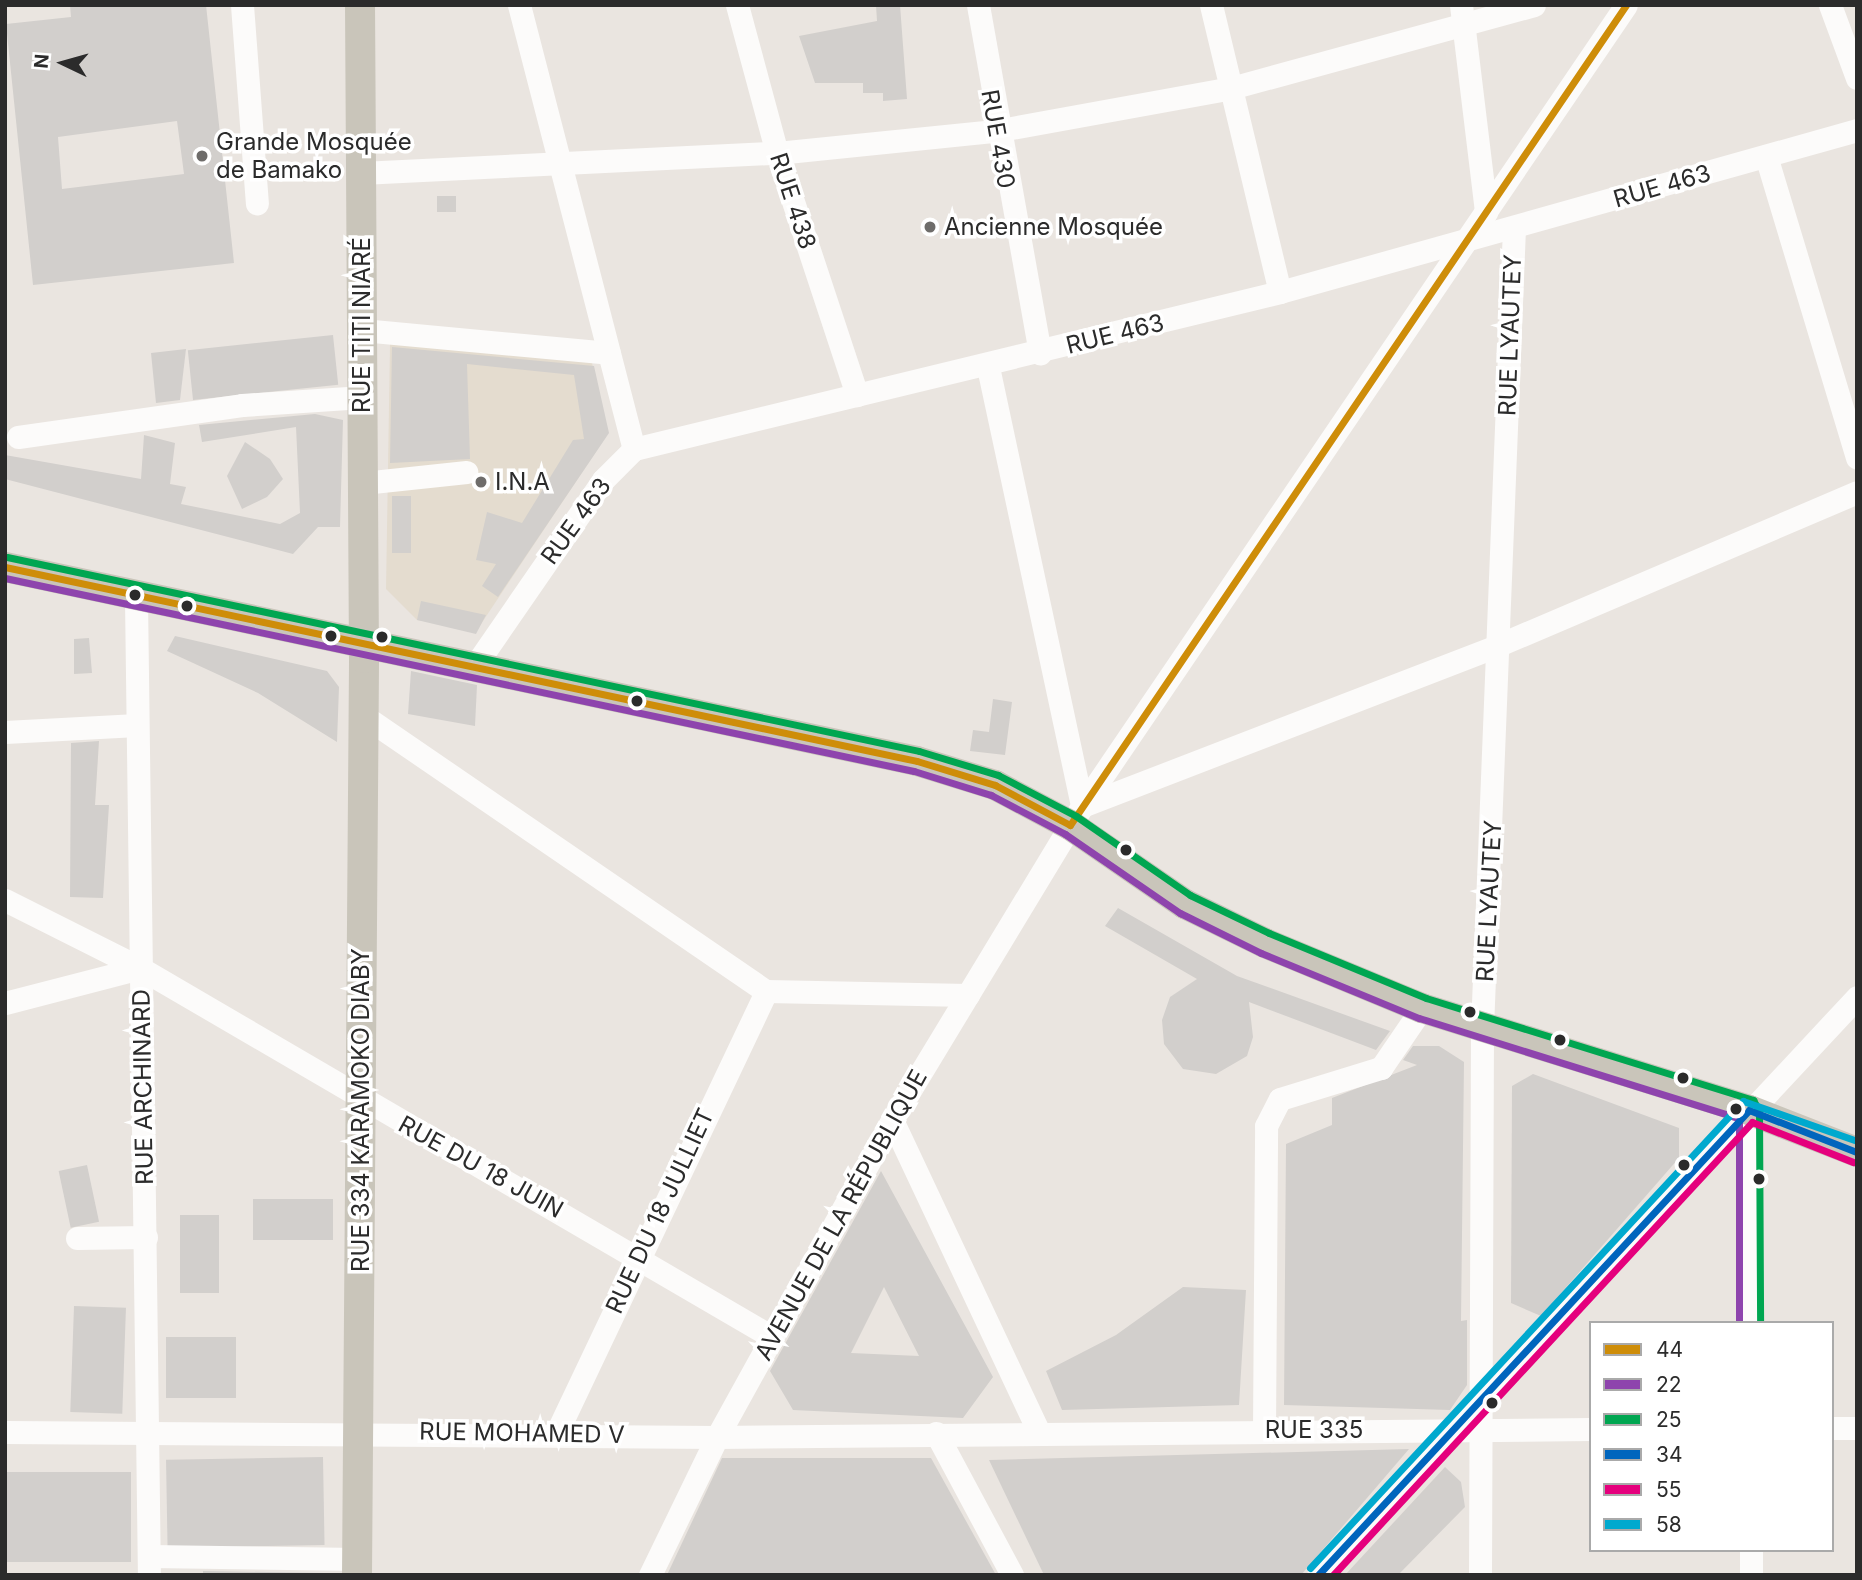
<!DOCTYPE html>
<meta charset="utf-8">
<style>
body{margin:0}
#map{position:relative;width:1862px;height:1580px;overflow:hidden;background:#eae5e0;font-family:Inter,sans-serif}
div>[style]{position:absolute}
.education>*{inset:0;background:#e4dccf}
.building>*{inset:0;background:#d2cfcc;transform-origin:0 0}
.minor>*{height:23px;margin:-11.5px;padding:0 11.5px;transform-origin:11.5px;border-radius:11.5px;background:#fcfbfa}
.major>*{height:30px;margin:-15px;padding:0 15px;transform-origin:15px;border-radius:15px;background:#c9c5ba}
.bus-1>*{height:7px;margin:-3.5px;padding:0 3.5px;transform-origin:3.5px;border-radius:3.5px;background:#ce8d09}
.bus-2>*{height:7px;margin:-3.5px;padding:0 3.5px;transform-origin:3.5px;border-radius:3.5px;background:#8e44ad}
.bus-3>*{height:7px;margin:-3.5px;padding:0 3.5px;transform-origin:3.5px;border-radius:3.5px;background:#00a651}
.bus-4>*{height:7px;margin:-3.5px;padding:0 3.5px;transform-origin:3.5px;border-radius:3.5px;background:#0065bd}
.bus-5>*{height:7px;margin:-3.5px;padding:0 3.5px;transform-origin:3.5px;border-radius:3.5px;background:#e5007d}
.bus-6>*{height:7px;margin:-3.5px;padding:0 3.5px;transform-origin:3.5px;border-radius:3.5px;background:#00a9ce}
.dots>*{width:19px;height:19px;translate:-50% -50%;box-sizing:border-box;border:4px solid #fff;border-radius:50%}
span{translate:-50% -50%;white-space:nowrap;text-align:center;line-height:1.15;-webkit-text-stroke:7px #fff;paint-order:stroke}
.street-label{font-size:24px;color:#2b2b2b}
.poi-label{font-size:24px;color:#2b2b2b}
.left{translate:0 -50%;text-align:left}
.frame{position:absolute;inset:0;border:7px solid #2b2b2b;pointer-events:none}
.legend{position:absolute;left:1589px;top:1321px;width:245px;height:231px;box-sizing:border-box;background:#fff;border:2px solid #aaa;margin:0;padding:9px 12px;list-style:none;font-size:21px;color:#2b2b2b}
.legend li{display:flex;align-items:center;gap:14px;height:35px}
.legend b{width:35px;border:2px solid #aaa}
.north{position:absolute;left:28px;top:28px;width:70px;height:70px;-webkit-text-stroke:5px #fff;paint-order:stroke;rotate:275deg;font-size:19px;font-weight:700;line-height:28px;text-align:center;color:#2b2b2b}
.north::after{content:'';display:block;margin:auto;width:24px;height:32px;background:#2b2b2b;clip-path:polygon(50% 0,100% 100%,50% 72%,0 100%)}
</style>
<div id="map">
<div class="education">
<div style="clip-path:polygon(397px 339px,591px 358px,607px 435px,477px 630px,417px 620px,386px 589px,390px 344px)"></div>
</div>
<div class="building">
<div style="clip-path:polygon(evenodd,70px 5px,206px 5px,234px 263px,33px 285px,6px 24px,71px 17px,70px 5px,177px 121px,184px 174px,62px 189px,58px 137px,177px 121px)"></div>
<div style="clip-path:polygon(876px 5px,900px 5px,907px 99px,883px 101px,883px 93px,863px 93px,863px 83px,815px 83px,799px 36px,877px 21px)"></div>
<div style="left:437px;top:196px;width:19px;height:16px"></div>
<div style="left:333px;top:335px;width:50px;height:146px;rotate:84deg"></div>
<div style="clip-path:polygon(392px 347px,594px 366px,609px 433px,498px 597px,482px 586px,496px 564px,476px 560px,487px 512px,522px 523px,573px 440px,584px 439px,574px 375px,467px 364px,470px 459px,390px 463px)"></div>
<div style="clip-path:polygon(186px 349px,180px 400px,156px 403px,151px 353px)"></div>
<div style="clip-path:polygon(315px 414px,343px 420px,340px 527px,318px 527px,293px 554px,5px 479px,5px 455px,141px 479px,144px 435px,175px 443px,170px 484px,186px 487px,181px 504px,280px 524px,300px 513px,296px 427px,202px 442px,199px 425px)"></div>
<div style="clip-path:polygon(245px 442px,270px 459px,283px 479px,267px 497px,242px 509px,227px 476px)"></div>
<div style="left:392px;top:496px;width:19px;height:57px"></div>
<div style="clip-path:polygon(421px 601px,486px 615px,476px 634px,417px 620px)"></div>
<div style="clip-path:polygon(175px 636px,327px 671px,339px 687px,337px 742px,258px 693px,167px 651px)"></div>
<div style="clip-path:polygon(89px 638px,92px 673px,74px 674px,74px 639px)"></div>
<div style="clip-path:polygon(411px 671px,477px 685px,475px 726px,408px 714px)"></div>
<div style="clip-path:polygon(993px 699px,1012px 702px,1005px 755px,970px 751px,973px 730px,989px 732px)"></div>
<div style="clip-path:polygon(99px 741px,95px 805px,109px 805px,103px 898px,70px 897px,71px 743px)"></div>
<div style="clip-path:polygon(1118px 908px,1237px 976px,1390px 1031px,1376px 1050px,1249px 1002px,1253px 1037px,1247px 1056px,1216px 1074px,1183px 1069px,1164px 1044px,1162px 1020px,1170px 997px,1197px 979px,1105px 926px)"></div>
<div style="clip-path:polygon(1413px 1046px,1439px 1046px,1464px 1062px,1461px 1321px,1467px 1320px,1467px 1385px,1450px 1410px,1284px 1405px,1286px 1144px,1332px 1125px,1332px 1098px,1417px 1065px,1403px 1060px)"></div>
<div style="clip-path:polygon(1533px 1074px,1679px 1128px,1679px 1158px,1541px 1316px,1511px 1303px,1512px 1086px)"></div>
<div style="left:87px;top:1165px;width:58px;height:29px;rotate:78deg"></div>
<div style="clip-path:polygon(evenodd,881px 1171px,993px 1377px,963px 1418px,793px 1410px,770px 1371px,881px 1171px,884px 1287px,919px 1356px,851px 1353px,884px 1287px)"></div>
<div style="left:253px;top:1199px;width:80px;height:41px"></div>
<div style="left:180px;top:1215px;width:39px;height:78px"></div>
<div style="clip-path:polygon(1183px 1287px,1246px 1290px,1239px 1405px,1062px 1410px,1046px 1371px,1116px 1335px)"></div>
<div style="left:74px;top:1306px;width:52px;height:106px;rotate:2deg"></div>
<div style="left:236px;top:1337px;width:61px;height:70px;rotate:90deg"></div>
<div style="clip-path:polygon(1409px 1449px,1301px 1575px,1044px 1575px,989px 1460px)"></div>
<div style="left:323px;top:1457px;width:88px;height:157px;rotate:89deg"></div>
<div style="clip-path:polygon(722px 1458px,931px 1458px,996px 1575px,667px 1575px)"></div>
<div style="clip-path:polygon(1445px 1467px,1461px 1482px,1465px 1507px,1398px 1575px,1345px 1575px)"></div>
<div style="left:5px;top:1472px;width:126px;height:90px"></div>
<div style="clip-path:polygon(203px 1571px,324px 1573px,324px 1575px,203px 1575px)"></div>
</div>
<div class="minor">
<div style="left:242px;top:5px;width:199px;rotate:85.7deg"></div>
<div style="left:519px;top:5px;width:459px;rotate:75.5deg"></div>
<div style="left:737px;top:5px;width:153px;rotate:74.9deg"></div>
<div style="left:777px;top:153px;width:255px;rotate:71.7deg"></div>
<div style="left:978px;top:5px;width:354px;rotate:79.9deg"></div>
<div style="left:1211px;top:5px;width:295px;rotate:76.5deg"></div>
<div style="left:1461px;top:5px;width:209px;rotate:83.1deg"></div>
<div style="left:1830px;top:5px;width:78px;rotate:69.7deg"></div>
<div style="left:1766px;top:156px;width:315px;rotate:73.2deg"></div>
<div style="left:361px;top:173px;width:416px;rotate:-2.8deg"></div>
<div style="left:777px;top:153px;width:219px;rotate:-5.8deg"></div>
<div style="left:995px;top:131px;width:240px;rotate:-10.3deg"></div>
<div style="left:1231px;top:88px;width:314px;rotate:-15.3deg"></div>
<div style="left:362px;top:330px;width:248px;rotate:5.3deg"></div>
<div style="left:988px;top:367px;width:449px;rotate:77.9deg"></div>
<div style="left:18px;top:437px;width:226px;rotate:-8.1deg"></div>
<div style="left:242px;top:405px;width:121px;rotate:-3.8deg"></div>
<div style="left:363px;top:483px;width:104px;rotate:-6.1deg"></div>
<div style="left:136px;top:599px;width:976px;rotate:89.24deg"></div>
<div style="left:472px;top:670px;width:231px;rotate:-55.4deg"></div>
<div style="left:603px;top:480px;width:44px;rotate:-45deg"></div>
<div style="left:634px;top:449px;width:665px;rotate:-13.66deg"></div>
<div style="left:1280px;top:292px;width:599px;rotate:-15.68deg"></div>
<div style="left:364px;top:716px;width:487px;rotate:34.4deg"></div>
<div style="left:766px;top:991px;width:202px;rotate:1.1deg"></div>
<div style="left:5px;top:732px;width:132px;rotate:-3deg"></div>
<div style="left:1082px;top:806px;width:449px;rotate:-21.1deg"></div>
<div style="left:1501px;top:644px;width:387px;rotate:-23.1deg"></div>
<div style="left:5px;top:900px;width:151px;rotate:26.7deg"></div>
<div style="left:140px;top:968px;width:732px;rotate:30.28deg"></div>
<div style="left:5px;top:1003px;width:139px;rotate:-14.5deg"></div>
<div style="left:1749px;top:1110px;width:213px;rotate:89.7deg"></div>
<div style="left:892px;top:1120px;width:343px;rotate:64.8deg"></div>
<div style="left:77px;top:1238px;width:69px;rotate:-0.8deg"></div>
<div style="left:1832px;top:1428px;width:25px"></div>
<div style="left:1264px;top:1430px;width:304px;rotate:-89.6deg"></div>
<div style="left:1266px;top:1126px;width:30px;rotate:-63deg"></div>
<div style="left:1280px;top:1099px;width:106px;rotate:-17.1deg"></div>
<div style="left:1381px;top:1068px;width:73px;rotate:-55.7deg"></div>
<div style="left:5px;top:1432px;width:712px;rotate:0.4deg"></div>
<div style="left:717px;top:1437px;width:874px;rotate:-0.52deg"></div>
<div style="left:557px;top:1432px;width:488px;rotate:-64.6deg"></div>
<div style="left:936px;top:1433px;width:161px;rotate:61.8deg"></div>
<div style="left:1751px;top:1550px;width:25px;rotate:90deg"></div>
<div style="left:150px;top:1556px;width:207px;rotate:0.8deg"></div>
<div style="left:650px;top:1575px;width:153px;rotate:-64.1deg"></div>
<div style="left:717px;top:1437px;width:362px;rotate:-61.1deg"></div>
<div style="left:892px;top:1120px;width:367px;rotate:-58.8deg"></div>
<div style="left:1082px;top:806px;width:968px;rotate:-55.82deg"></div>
<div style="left:1318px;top:1575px;width:790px;rotate:-47deg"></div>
<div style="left:1480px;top:1575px;width:547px;rotate:-89.79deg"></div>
<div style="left:1482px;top:1028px;width:801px;rotate:-87.71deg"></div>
</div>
<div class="major">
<div style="left:5px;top:567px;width:932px;rotate:12.01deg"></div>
<div style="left:917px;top:761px;width:82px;rotate:17.1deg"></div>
<div style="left:995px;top:785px;width:85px;rotate:28.1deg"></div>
<div style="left:1070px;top:825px;width:140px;rotate:34.5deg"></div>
<div style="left:1185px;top:904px;width:89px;rotate:26deg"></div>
<div style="left:1265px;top:943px;width:170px;rotate:22.5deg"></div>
<div style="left:1422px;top:1008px;width:343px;rotate:17.3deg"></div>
<div style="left:1749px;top:1110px;width:116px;rotate:21.3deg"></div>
<div style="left:357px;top:1575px;width:917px;rotate:-89.56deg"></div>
<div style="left:364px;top:658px;width:653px;rotate:-90.35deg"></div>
</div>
<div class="bus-1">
<div style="left:5px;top:567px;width:932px;rotate:12.01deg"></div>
<div style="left:917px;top:761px;width:82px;rotate:17.1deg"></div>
<div style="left:995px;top:785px;width:85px;rotate:28.1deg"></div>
<div style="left:1070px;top:825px;width:991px;rotate:-55.86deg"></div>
</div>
<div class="bus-2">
<div style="left:5px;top:578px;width:929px;rotate:11.99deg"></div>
<div style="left:914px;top:771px;width:81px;rotate:17.3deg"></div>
<div style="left:991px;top:795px;width:84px;rotate:27.8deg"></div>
<div style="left:1065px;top:834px;width:140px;rotate:34.5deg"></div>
<div style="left:1180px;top:913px;width:90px;rotate:26.3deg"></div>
<div style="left:1261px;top:953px;width:171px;rotate:22.4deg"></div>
<div style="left:1419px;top:1018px;width:335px;rotate:17.4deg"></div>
<div style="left:1739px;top:1118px;width:205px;rotate:90deg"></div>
</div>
<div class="bus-3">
<div style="left:7px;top:557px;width:932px;rotate:12.01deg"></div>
<div style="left:919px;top:751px;width:83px;rotate:16.9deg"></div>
<div style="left:998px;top:775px;width:88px;rotate:27.7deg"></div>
<div style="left:1076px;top:816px;width:139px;rotate:34.7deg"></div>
<div style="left:1190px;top:895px;width:88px;rotate:25.7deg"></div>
<div style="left:1269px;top:933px;width:170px;rotate:22.5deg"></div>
<div style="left:1426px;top:998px;width:343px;rotate:17.3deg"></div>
<div style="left:1753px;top:1100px;width:12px;rotate:59deg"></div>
<div style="left:1759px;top:1110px;width:213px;rotate:89.7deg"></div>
</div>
<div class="bus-4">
<div style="left:1318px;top:1575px;width:634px;rotate:-47.17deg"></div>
<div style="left:1749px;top:1110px;width:116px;rotate:21.3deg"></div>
</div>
<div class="bus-5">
<div style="left:1333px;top:1575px;width:617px;rotate:-47.23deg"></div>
<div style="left:1752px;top:1122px;width:109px;rotate:21.6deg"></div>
</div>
<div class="bus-6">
<div style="left:1310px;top:1568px;width:637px;rotate:-47.16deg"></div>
<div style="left:1743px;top:1101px;width:121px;rotate:19.3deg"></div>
</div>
<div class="dots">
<div style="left:202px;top:156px;background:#6e6c6a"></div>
<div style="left:930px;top:227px;background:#6e6c6a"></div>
<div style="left:481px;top:482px;background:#6e6c6a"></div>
<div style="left:135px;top:595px;background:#2b2b2b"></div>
<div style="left:187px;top:606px;background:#2b2b2b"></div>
<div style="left:331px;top:636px;background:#2b2b2b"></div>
<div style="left:382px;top:637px;background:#2b2b2b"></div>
<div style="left:637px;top:701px;background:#2b2b2b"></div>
<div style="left:1126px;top:850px;background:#2b2b2b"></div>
<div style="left:1470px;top:1012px;background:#2b2b2b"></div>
<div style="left:1560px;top:1040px;background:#2b2b2b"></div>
<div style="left:1683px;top:1078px;background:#2b2b2b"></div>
<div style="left:1736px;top:1109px;background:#2b2b2b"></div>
<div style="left:1684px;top:1165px;background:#2b2b2b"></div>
<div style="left:1759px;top:1179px;background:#2b2b2b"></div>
<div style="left:1492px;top:1403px;background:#2b2b2b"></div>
</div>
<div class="street-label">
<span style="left:998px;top:139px;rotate:80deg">RUE 430</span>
<span style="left:1662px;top:186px;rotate:-16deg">RUE 463</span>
<span style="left:793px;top:201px;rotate:72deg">RUE 438</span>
<span style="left:362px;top:325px;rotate:-90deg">RUE TITI NIARÉ</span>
<span style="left:1115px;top:334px;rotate:-14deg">RUE 463</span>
<span style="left:1510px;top:335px;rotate:-88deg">RUE LYAUTEY</span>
<span style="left:576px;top:521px;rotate:-54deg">RUE 463</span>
<span style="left:1489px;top:901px;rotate:-87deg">RUE LYAUTEY</span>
<span style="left:143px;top:1087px;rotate:-91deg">RUE ARCHINARD</span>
<span style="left:361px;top:1110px;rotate:-90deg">RUE 334 KARAMOKO DIABY</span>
<span style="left:481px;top:1167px;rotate:29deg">RUE DU 18 JUIN</span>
<span style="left:660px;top:1211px;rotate:-65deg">RUE DU 18 JULLIET</span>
<span style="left:841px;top:1215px;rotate:-61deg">AVENUE DE LA RÉPUBLIQUE</span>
<span style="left:1314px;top:1430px">RUE 335</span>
<span style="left:522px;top:1433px;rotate:1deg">RUE MOHAMED V</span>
</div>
<div class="poi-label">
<span class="left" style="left:216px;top:156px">Grande Mosquée<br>de Bamako</span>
<span class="left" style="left:944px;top:227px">Ancienne Mosquée</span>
<span class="left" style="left:495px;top:482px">I.N.A</span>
</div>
<div class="frame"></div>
<ul class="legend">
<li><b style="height:9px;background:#ce8d09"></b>44</li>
<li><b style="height:9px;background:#8e44ad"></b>22</li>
<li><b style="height:9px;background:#00a651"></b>25</li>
<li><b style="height:9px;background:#0065bd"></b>34</li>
<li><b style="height:9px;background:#e5007d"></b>55</li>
<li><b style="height:9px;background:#00a9ce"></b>58</li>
</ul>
<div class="north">N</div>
</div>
